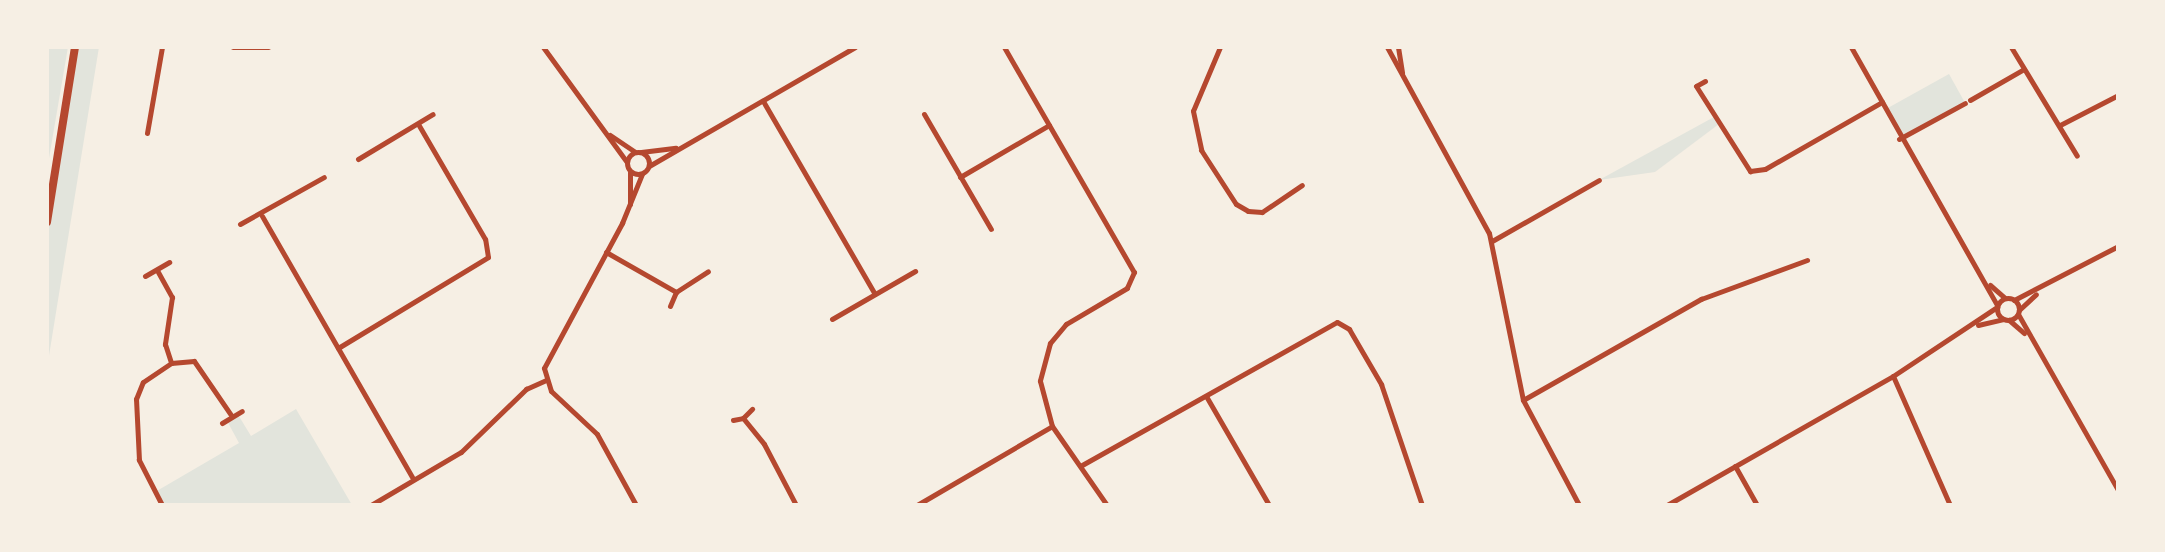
<!DOCTYPE html>
<style>
body{margin:0}
#map{position:relative;width:2165px;height:552px;overflow:hidden;background:#f6efe4;font-family:Merriweather,serif}
div>[style]{position:absolute}
.green>*{inset:0;background:#e2e4dc;transform-origin:0 0}
.minor>*{height:5px;margin:-2.5px;padding:0 2.5px;transform-origin:2.5px;border-radius:2.5px;background:#b5482f}
.minor>.ring{margin:-2.5px;padding:0;box-sizing:content-box;background:none;border:5px solid #b5482f;border-radius:50%}
.secondary>*{height:8px;margin:-4px;padding:0 4px;transform-origin:4px;border-radius:4px;background:#b5482f}
span{translate:-50% -50%;white-space:nowrap;text-align:center;line-height:1.15;-webkit-text-stroke:5px #f6efe4;paint-order:stroke}
.frame{position:absolute;inset:0;border:49px solid #f6efe4;pointer-events:none}
</style>
<div id="map">
<div class="green">
<div style="clip-path:polygon(47px 47px,68px 47px,47px 170px)"></div>
<div style="clip-path:polygon(75px 47px,99px 47px,47px 368px,47px 222px)"></div>
<div style="left:1949px;top:74px;width:33px;height:73px;rotate:61deg"></div>
<div style="clip-path:polygon(1714px 117px,1719px 124px,1655px 172px,1599px 180px)"></div>
<div style="clip-path:polygon(296px 409px,352px 505px,162px 505px,155px 492px,239px 443px,226px 419px,237px 413px,251px 436px)"></div>
</div>
<div class="minor">
<div style="left:233px;top:47px;width:35px"></div>
<div style="left:543px;top:47px;width:141px;rotate:53.9deg"></div>
<div style="left:1004px;top:47px;width:260px;rotate:60deg"></div>
<div style="left:1134px;top:272px;width:17px;rotate:114deg"></div>
<div style="left:1127px;top:288px;width:71px;rotate:149.5deg"></div>
<div style="left:1066px;top:324px;width:25px;rotate:130deg"></div>
<div style="left:1050px;top:343px;width:39px;rotate:105deg"></div>
<div style="left:1040px;top:381px;width:47px;rotate:75.1deg"></div>
<div style="left:1220px;top:47px;width:69px;rotate:112.9deg"></div>
<div style="left:1193px;top:111px;width:40px;rotate:78deg"></div>
<div style="left:1201px;top:150px;width:64px;rotate:57.1deg"></div>
<div style="left:1236px;top:204px;width:14px;rotate:30deg"></div>
<div style="left:1248px;top:211px;width:14px;rotate:4deg"></div>
<div style="left:1262px;top:212px;width:48px;rotate:-34deg"></div>
<div style="left:1387px;top:47px;width:212px;rotate:61.3deg"></div>
<div style="left:1489px;top:233px;width:170px;rotate:78.5deg"></div>
<div style="left:1523px;top:400px;width:119px;rotate:61.9deg"></div>
<div style="left:1398px;top:47px;width:26px;rotate:81deg"></div>
<div style="left:1851px;top:47px;width:296px;rotate:60.5deg"></div>
<div style="left:2011px;top:47px;width:127px;rotate:58.8deg"></div>
<div style="left:1705px;top:81px;width:10px;rotate:151deg"></div>
<div style="left:1696px;top:86px;width:101px;rotate:57.6deg"></div>
<div style="left:1750px;top:171px;width:15px;rotate:-8deg"></div>
<div style="left:1765px;top:169px;width:135px;rotate:-29.8deg"></div>
<div style="left:1970px;top:100px;width:62px;rotate:-29.9deg"></div>
<div style="left:763px;top:101px;width:223px;rotate:59.9deg"></div>
<div style="left:924px;top:114px;width:133px;rotate:59.8deg"></div>
<div style="left:2060px;top:125px;width:65px;rotate:-27.3deg"></div>
<div style="left:147px;top:133px;width:87px;rotate:-80.1deg"></div>
<div style="left:610px;top:135px;width:30px;rotate:34deg"></div>
<div style="left:1899px;top:139px;width:75px;rotate:-28.6deg"></div>
<div class="ring" style="left:627px;top:152px;width:17px;height:17px"></div>
<div style="left:641px;top:152px;width:35px;rotate:-7deg"></div>
<div style="left:358px;top:159px;width:87px;rotate:-31deg"></div>
<div style="left:649px;top:166px;width:238px;rotate:-30deg"></div>
<div style="left:630px;top:172px;width:32px;rotate:90deg"></div>
<div style="left:960px;top:177px;width:103px;rotate:-30.3deg"></div>
<div style="left:262px;top:216px;width:301px;rotate:60.1deg"></div>
<div style="left:240px;top:224px;width:96px;rotate:-29.2deg"></div>
<div style="left:1492px;top:241px;width:123px;rotate:-29.7deg"></div>
<div style="left:606px;top:252px;width:81px;rotate:29.7deg"></div>
<div style="left:158px;top:272px;width:29px;rotate:61deg"></div>
<div style="left:172px;top:297px;width:48px;rotate:98.5deg"></div>
<div style="left:165px;top:344px;width:20px;rotate:72deg"></div>
<div style="left:145px;top:276px;width:28px;rotate:-30deg"></div>
<div style="left:1990px;top:285px;width:20px;rotate:41deg"></div>
<div class="ring" style="left:1997px;top:298px;width:17px;height:17px"></div>
<div style="left:2014px;top:300px;width:117px;rotate:-27.4deg"></div>
<div style="left:670px;top:306px;width:15px;rotate:-67deg"></div>
<div style="left:676px;top:292px;width:38px;rotate:-33deg"></div>
<div style="left:2019px;top:310px;width:23px;rotate:-43deg"></div>
<div style="left:2018px;top:314px;width:202px;rotate:60.4deg"></div>
<div style="left:832px;top:319px;width:96px;rotate:-30deg"></div>
<div style="left:2009px;top:320px;width:20px;rotate:41deg"></div>
<div style="left:1978px;top:325px;width:26px;rotate:-13deg"></div>
<div style="left:338px;top:348px;width:175px;rotate:-31.2deg"></div>
<div style="left:488px;top:257px;width:18px;rotate:-99deg"></div>
<div style="left:485px;top:239px;width:133px;rotate:-120.2deg"></div>
<div style="left:1893px;top:376px;width:141px;rotate:66.2deg"></div>
<div style="left:1206px;top:396px;width:126px;rotate:60deg"></div>
<div style="left:1523px;top:400px;width:205px;rotate:-29.6deg"></div>
<div style="left:1701px;top:299px;width:113px;rotate:-20.2deg"></div>
<div style="left:743px;top:418px;width:13px;rotate:-45deg"></div>
<div style="left:733px;top:420px;width:10px;rotate:-11deg"></div>
<div style="left:743px;top:418px;width:33px;rotate:51deg"></div>
<div style="left:764px;top:444px;width:69px;rotate:62.3deg"></div>
<div style="left:222px;top:423px;width:23px;rotate:-31deg"></div>
<div style="left:1052px;top:426px;width:96px;rotate:55.2deg"></div>
<div style="left:1082px;top:465px;width:292px;rotate:-29.3deg"></div>
<div style="left:1337px;top:322px;width:14px;rotate:30deg"></div>
<div style="left:1349px;top:329px;width:64px;rotate:59.8deg"></div>
<div style="left:1381px;top:384px;width:128px;rotate:71.3deg"></div>
<div style="left:1735px;top:466px;width:45px;rotate:60.6deg"></div>
<div style="left:162px;top:505px;width:51px;rotate:-117.1deg"></div>
<div style="left:139px;top:460px;width:61px;rotate:-92.8deg"></div>
<div style="left:136px;top:399px;width:18px;rotate:-68deg"></div>
<div style="left:143px;top:382px;width:34px;rotate:-34deg"></div>
<div style="left:171px;top:363px;width:23px;rotate:-5deg"></div>
<div style="left:194px;top:361px;width:65px;rotate:55.6deg"></div>
<div style="left:371px;top:505px;width:104px;rotate:-30.5deg"></div>
<div style="left:461px;top:452px;width:91px;rotate:-44.1deg"></div>
<div style="left:526px;top:389px;width:22px;rotate:-24deg"></div>
<div style="left:636px;top:505px;width:81px;rotate:-118.8deg"></div>
<div style="left:597px;top:434px;width:63px;rotate:-136.9deg"></div>
<div style="left:551px;top:391px;width:24px;rotate:-107deg"></div>
<div style="left:544px;top:368px;width:165px;rotate:-61.7deg"></div>
<div style="left:622px;top:223px;width:53px;rotate:-67.8deg"></div>
<div style="left:917px;top:505px;width:156px;rotate:-30.3deg"></div>
<div style="left:1667px;top:505px;width:260px;rotate:-29.7deg"></div>
<div style="left:1893px;top:376px;width:125px;rotate:-33.6deg"></div>
</div>
<div class="secondary">
<div style="left:47px;top:222px;width:177px;rotate:-80.9deg"></div>
</div>
<div class="frame"></div>
</div>
